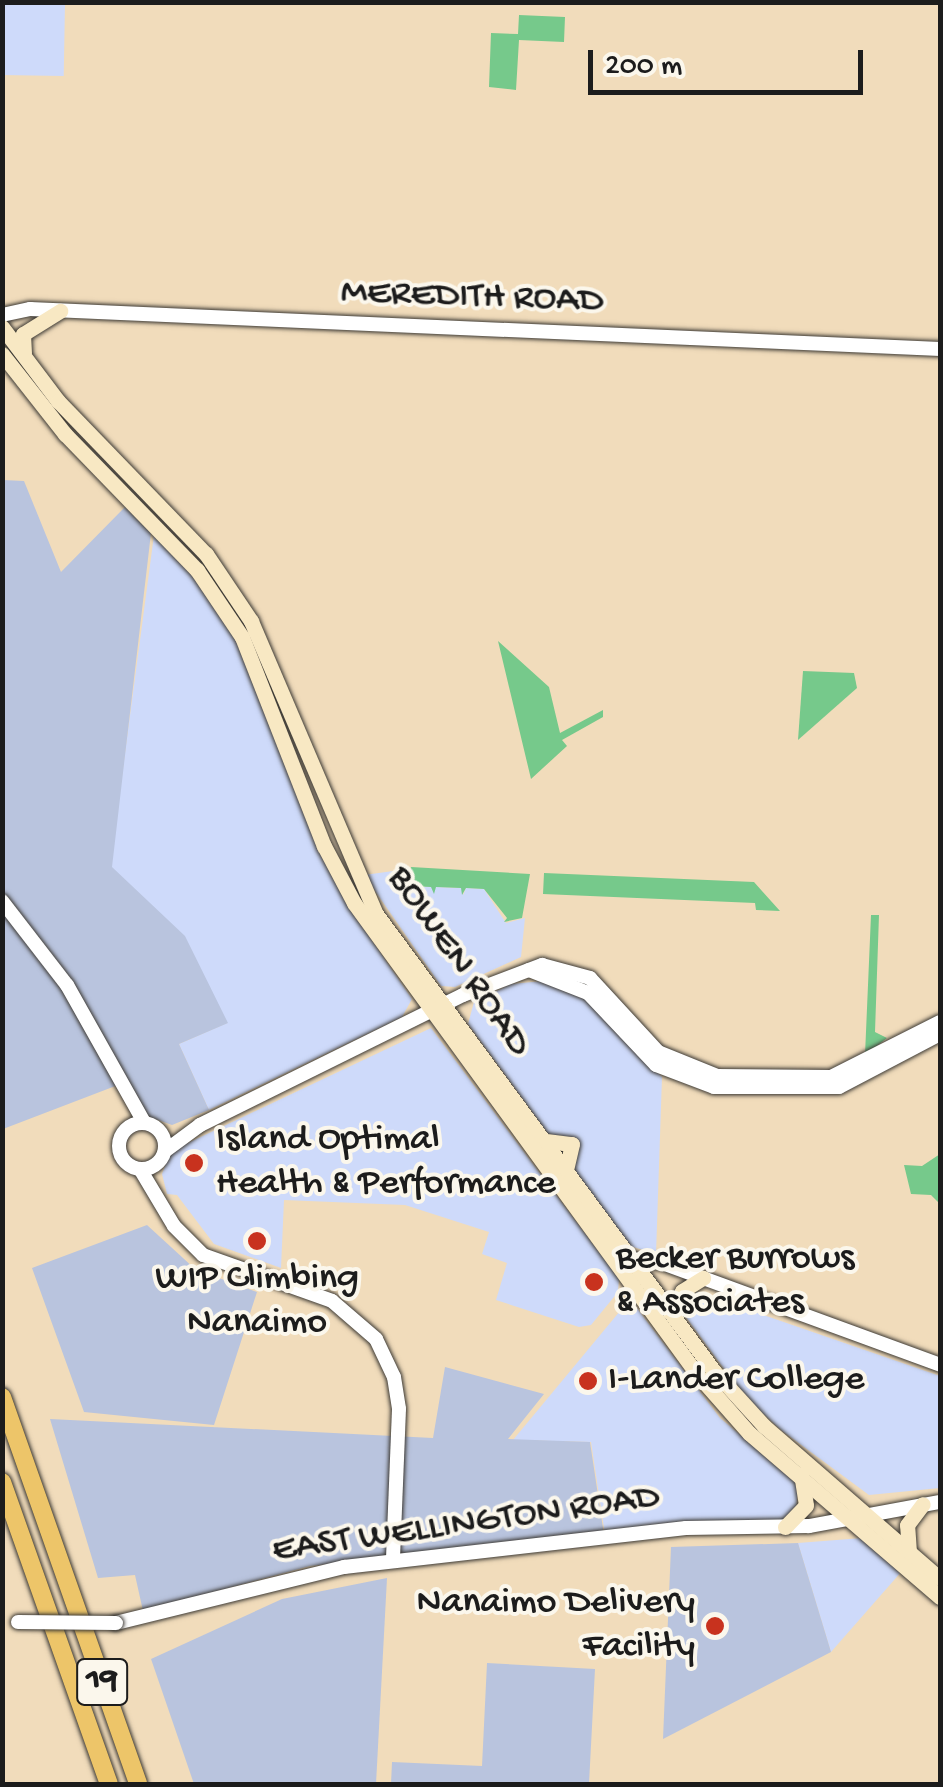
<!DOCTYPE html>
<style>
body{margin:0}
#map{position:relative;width:943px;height:1787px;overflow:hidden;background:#f1dcbb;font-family:"Gochi Hand",sans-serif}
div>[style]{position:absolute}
.built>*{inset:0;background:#cedafa;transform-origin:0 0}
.industrial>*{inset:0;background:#b9c4de}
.green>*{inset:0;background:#76c98b}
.roads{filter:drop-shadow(0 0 2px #3c3934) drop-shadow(0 0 2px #3c3934)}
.tertiary>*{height:14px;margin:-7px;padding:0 7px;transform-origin:7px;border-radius:7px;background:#fff}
.tertiary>.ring{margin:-7px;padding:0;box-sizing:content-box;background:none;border:14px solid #fff;border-radius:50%}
.secondary>*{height:15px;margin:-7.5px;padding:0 7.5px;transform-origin:7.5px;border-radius:7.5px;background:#f8e8c3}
.trunk>*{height:18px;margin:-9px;padding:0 9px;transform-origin:9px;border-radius:9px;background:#edc569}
.bridges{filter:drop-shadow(0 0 2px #3c3934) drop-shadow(0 0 2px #3c3934)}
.tertiary-bridge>*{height:14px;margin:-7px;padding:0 7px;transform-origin:7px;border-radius:7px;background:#fff}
.dots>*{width:28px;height:28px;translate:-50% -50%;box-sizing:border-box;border:5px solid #fbf7ec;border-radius:50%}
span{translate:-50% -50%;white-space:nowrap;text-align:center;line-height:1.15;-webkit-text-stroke:8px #fbf7ec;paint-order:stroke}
.shield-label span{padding:2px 8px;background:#fbf7ec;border:2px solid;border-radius:8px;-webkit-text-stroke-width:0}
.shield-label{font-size:35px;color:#1c1c1c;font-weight:700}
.street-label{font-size:38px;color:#1c1c1c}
.poi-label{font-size:38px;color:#1c1c1c}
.left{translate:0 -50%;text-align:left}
.right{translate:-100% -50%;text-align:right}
.frame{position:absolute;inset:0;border:5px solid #1c1c1c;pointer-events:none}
.scale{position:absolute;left:588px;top:50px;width:275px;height:45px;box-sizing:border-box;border:5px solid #1c1c1c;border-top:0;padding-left:12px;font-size:30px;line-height:35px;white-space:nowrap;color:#1c1c1c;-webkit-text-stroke:8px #fbf7ec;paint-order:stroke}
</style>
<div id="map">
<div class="built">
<div style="left:3px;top:2px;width:62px;height:73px;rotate:1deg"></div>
<div style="clip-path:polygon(154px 535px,193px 574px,237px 640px,362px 926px,412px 999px,402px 1017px,209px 1110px,179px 1044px,227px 1023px,110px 866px)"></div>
<div style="clip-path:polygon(408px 869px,408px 892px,409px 886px,462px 888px,463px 895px,466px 888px,484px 889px,506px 923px,525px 918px,521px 957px,455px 987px,441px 986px,364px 875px)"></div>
<div style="clip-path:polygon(543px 981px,578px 992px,662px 1077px,656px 1254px,630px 1246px,468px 1024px,474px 1002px,511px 984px)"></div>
<div style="clip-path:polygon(431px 1028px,619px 1279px,618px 1292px,591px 1325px,579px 1327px,496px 1300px,507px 1263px,482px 1254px,489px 1232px,405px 1205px,284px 1200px,281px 1268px,214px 1244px,177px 1195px,167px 1194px,162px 1174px,171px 1151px)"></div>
<div style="clip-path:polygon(697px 1292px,940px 1376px,940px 1488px,869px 1495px,781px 1430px,744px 1396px,685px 1316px,685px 1305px)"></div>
<div style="clip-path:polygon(630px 1299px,720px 1418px,798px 1483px,796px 1513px,787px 1522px,605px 1535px,591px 1442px,513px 1440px)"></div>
<div style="clip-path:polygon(862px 1538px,902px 1571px,831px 1652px,798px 1543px)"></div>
</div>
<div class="industrial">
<div style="clip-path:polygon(3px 480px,24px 481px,61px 572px,125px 507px,151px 533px,112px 867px,185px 936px,228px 1023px,179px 1044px,209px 1110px,172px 1125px,144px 1115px,118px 1085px,3px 1129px)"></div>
<div style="clip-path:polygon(147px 1225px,195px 1269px,257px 1292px,214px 1425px,84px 1412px,32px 1268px)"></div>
<div style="clip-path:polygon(445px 1367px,544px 1394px,508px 1439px,590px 1442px,604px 1535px,310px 1566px,143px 1611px,135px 1575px,98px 1578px,50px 1419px,433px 1438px)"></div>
<div style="clip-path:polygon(798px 1543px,831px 1652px,663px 1739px,671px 1547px)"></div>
<div style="clip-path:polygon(387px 1578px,376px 1784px,194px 1784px,151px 1659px,282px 1599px)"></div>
<div style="clip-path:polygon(487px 1663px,595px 1669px,589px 1784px,391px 1784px,392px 1762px,482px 1766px)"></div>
</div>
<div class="green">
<div style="clip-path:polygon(519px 15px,565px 17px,564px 42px,519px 40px,516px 90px,489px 87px,491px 33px,518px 34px)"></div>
<div style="clip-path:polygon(498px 641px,549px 687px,560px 733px,603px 710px,603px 717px,562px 740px,567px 746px,531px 779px)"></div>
<div style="clip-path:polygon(803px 671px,854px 673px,857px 688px,798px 740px)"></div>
<div style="clip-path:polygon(411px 867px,530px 874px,522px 918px,504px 922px,507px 918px,484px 889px,466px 888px,462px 895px,461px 888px,436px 887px,434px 894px,431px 887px,410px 886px,407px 892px)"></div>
<div style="clip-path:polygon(544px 873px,754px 882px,780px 911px,756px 910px,755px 903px,543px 894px)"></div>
<div style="clip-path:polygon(871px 915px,879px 915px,875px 1032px,887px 1038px,865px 1055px)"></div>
<div style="clip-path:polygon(940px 1154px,940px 1204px,931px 1195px,911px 1194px,904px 1165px,922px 1166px)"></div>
</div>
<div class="roads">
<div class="tertiary">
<div style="left:2px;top:315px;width:29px;rotate:-12deg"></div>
<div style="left:30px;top:309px;width:911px;rotate:2.52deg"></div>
<div style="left:2px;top:901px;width:106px;rotate:52.3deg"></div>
<div style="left:67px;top:985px;width:157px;rotate:60.7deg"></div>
<div style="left:529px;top:970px;width:63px;rotate:21.3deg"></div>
<div style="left:588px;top:993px;width:99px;rotate:46.6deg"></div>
<div style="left:656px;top:1065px;width:62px;rotate:20.8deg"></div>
<div style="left:714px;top:1087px;width:125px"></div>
<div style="left:839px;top:1087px;width:114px;rotate:-27.7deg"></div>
<div class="ring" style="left:119px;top:1123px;width:32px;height:32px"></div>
<div style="left:165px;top:1151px;width:44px;rotate:-36.6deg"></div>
<div style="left:200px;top:1125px;width:293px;rotate:-26.3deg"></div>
<div style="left:463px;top:995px;width:85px;rotate:-20.8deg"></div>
<div style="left:542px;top:965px;width:50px;rotate:15.2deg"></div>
<div style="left:590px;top:978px;width:100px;rotate:47.4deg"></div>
<div style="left:658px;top:1052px;width:64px;rotate:22.1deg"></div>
<div style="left:717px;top:1076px;width:114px;rotate:0.5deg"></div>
<div style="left:831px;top:1077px;width:122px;rotate:-26.8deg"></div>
<div style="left:140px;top:1169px;width:66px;rotate:59.2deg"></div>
<div style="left:174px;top:1226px;width:41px;rotate:45deg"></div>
<div style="left:203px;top:1255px;width:137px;rotate:19.6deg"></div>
<div style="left:332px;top:1301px;width:58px;rotate:40.8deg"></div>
<div style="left:376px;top:1339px;width:42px;rotate:64.7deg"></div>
<div style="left:394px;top:1377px;width:32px;rotate:81deg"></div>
<div style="left:399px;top:1409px;width:152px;rotate:92.3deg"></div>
<div style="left:632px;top:1259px;width:30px;rotate:8deg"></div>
<div style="left:662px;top:1263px;width:296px;rotate:20.1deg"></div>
<div style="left:116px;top:1623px;width:235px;rotate:-13.8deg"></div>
<div style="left:344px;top:1567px;width:344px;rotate:-6.5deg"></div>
<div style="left:686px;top:1528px;width:123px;rotate:-0.9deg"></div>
<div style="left:809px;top:1526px;width:133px;rotate:-10.4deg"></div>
</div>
<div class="secondary">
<div style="left:2px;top:327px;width:93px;rotate:52.9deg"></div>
<div style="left:58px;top:401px;width:213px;rotate:46deg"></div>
<div style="left:206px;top:554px;width:81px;rotate:56.1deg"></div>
<div style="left:251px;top:621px;width:319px;rotate:66.9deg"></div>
<div style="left:376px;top:914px;width:567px;rotate:53.53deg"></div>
<div style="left:713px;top:1370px;width:76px;rotate:47.7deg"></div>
<div style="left:764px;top:1426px;width:233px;rotate:41deg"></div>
<div style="left:24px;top:353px;width:19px;rotate:-93deg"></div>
<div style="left:23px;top:334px;width:44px;rotate:-31.9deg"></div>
<div style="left:2px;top:354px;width:102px;rotate:51.8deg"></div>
<div style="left:65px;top:434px;width:190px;rotate:45.9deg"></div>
<div style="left:197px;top:570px;width:81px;rotate:56.1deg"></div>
<div style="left:242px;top:637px;width:225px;rotate:68.6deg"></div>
<div style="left:324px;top:846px;width:64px;rotate:62.2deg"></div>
<div style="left:354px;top:903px;width:583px;rotate:53.94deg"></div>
<div style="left:697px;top:1374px;width:79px;rotate:48.6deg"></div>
<div style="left:749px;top:1433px;width:252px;rotate:40.7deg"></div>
<div style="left:546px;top:1141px;width:26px;rotate:7deg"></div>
<div style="left:572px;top:1144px;width:26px;rotate:103deg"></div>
<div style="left:674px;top:1316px;width:26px;rotate:-72deg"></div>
<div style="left:682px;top:1291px;width:25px;rotate:-32deg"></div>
<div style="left:785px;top:1527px;width:30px;rotate:-46deg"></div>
<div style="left:806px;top:1505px;width:31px;rotate:-99deg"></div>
<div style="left:909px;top:1552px;width:27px;rotate:-94deg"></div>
<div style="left:907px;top:1525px;width:26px;rotate:-53deg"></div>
</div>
<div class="trunk">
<div style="left:2px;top:1397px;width:410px;rotate:70.6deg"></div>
<div style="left:2px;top:1482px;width:320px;rotate:70.5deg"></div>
</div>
</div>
<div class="bridges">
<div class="tertiary-bridge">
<div style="left:18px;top:1622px;width:98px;rotate:0.6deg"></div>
</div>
</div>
<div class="dots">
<div style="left:194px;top:1163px;background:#c8321e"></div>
<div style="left:257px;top:1241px;background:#c8321e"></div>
<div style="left:594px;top:1282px;background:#c8321e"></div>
<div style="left:588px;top:1381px;background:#c8321e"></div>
<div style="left:715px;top:1626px;background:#c8321e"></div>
</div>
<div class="shield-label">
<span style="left:102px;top:1682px">19</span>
</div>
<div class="street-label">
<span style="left:472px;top:298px;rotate:2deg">MEREDITH ROAD</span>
<span style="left:458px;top:962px;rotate:55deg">BOWEN ROAD</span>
<span style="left:466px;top:1525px;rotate:-8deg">EAST WELLINGTON ROAD</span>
</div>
<div class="poi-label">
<span class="left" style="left:216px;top:1163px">Island Optimal<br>Health &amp; Performance</span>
<span class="left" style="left:616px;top:1282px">Becker Burrows<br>&amp; Associates</span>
<span style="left:257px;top:1302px">WIP Climbing<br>Nanaimo</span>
<span class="left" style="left:608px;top:1381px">I-Lander College</span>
<span class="right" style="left:695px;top:1626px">Nanaimo Delivery<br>Facility</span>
</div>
<div class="frame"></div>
<div class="scale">200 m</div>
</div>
